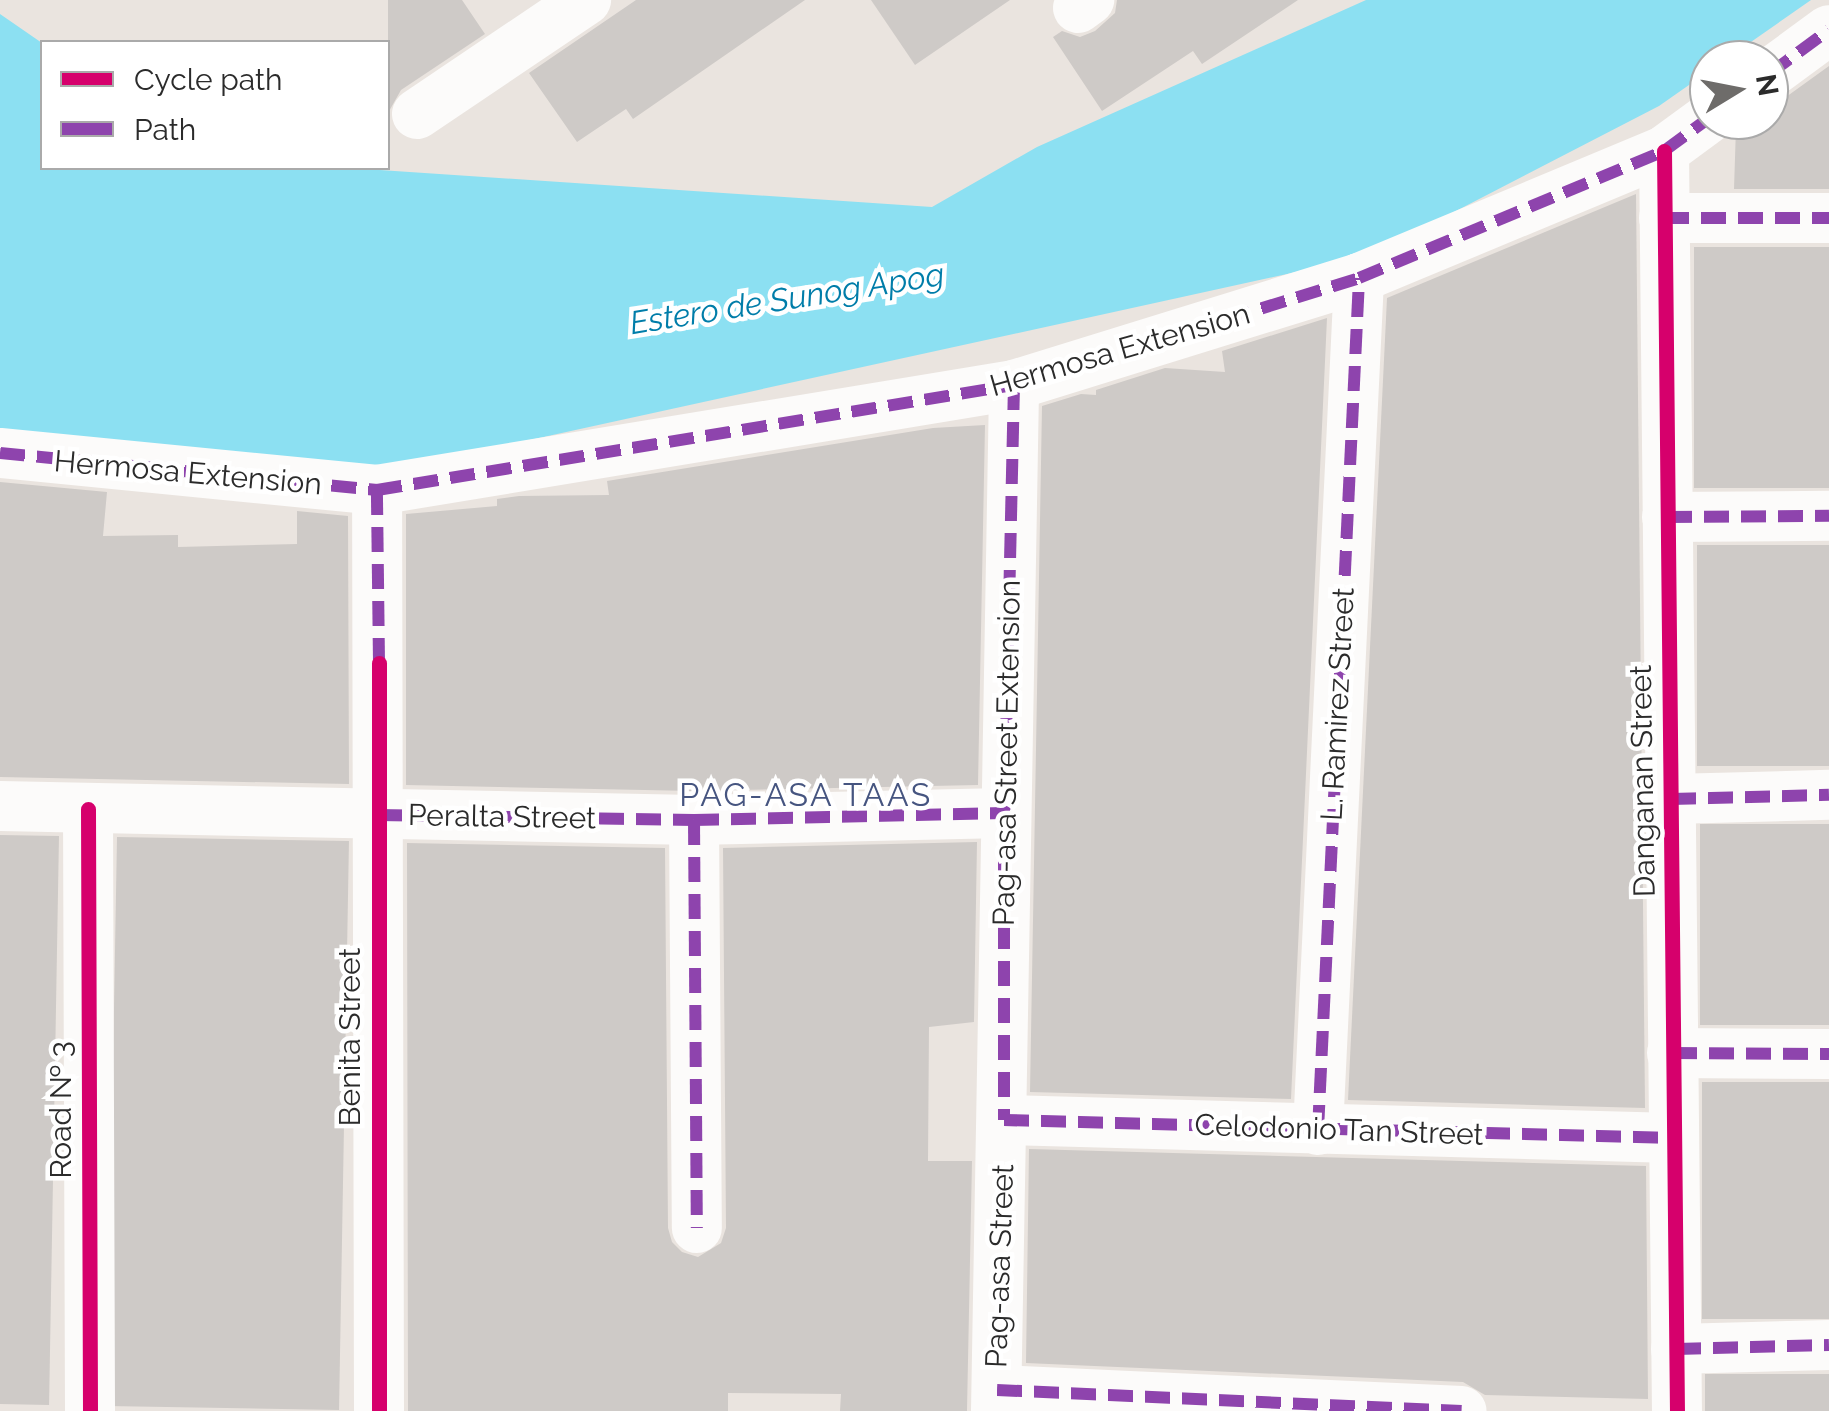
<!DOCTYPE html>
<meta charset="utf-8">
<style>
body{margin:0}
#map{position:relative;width:1829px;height:1411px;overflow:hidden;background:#eae4df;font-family:Raleway,sans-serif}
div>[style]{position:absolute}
.water>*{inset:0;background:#8ce0f2}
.building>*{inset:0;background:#cecac7;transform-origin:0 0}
.street>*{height:50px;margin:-25px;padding:0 25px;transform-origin:25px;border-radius:25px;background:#fcfbfa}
.quiet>*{height:12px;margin-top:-6px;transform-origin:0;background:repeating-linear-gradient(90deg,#8e44ad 0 25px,transparent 0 37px)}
.cycleway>*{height:15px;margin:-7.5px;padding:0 7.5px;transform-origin:7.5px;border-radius:7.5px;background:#d6006c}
span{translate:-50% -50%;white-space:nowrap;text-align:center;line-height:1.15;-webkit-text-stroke:9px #fff;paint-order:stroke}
.street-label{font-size:30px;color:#2b2b2b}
.water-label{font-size:32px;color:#007da9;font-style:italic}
.neighbourhood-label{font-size:32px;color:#465580;letter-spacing:2.5px}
.legend{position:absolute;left:40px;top:40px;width:350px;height:130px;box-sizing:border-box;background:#fff;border:2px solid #aaa;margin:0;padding:12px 18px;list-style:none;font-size:30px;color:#2b2b2b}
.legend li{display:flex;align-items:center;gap:20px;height:50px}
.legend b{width:50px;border:2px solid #aaa}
.north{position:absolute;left:1689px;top:40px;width:100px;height:100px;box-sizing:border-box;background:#fff;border:2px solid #aaa;border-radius:50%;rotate:80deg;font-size:28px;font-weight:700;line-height:40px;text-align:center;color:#2b2b2b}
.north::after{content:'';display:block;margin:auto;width:35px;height:45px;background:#6e6c6a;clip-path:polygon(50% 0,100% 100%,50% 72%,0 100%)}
</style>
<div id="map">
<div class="water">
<div style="clip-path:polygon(1366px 0,1811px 0,1725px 60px,1709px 60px,1709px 71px,1659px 106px,1369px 256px,402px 468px,0 430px,0 14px,42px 43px,42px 168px,350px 168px,932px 207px,1037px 147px)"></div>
</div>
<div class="building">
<div style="clip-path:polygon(388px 0,462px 0,485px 34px,401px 90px,388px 113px)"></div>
<div style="clip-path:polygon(636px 0,805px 0,633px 119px,626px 109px,577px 142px,529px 73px)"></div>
<div style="clip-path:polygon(871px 0,1010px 0,915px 65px)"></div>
<div style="clip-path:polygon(1117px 0,1298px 0,1202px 64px,1193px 51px,1102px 111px,1053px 37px,1062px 31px,1080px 37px,1095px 31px,1115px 13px)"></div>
<div style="clip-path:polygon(1829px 66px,1829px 189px,1734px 189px,1736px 127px,1769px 127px,1769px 102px,1786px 97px)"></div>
<div style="clip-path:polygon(1636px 194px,1645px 1108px,1348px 1100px,1387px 298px)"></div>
<div style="left:1694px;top:247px;width:135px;height:241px"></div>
<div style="clip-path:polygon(1327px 318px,1291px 1099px,1030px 1092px,1042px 406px,1081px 394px,1096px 395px,1096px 390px,1165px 368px,1225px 372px,1222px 351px)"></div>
<div style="clip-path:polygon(985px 425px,978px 785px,694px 791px,406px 785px,406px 514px,497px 506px,497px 499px,519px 496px,609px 495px,607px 481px,933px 428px)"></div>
<div style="clip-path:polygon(0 482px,107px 492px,103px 536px,178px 535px,178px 547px,297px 544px,297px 511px,348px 516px,349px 784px,0 777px)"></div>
<div style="left:1829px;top:545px;width:221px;height:132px;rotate:90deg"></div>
<div style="left:1829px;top:824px;width:201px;height:129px;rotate:90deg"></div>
<div style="left:0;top:835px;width:59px;height:569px;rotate:1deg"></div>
<div style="left:117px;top:837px;width:232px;height:569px;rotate:1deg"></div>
<div style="clip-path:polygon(977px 842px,974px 1022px,929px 1027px,928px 1161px,972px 1161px,967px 1411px,840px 1411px,841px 1394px,728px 1393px,728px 1411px,408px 1411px,407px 843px,665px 848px,668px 1228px,672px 1242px,682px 1252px,698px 1257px,721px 1243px,726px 1228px,723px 848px)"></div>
<div style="left:1702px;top:1082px;width:127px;height:237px"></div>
<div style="clip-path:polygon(1029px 1149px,1646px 1166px,1648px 1399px,1485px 1395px,1463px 1382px,1026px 1363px)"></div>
<div style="left:1829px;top:1374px;width:37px;height:124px;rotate:90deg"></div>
</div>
<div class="street">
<div style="left:1078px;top:8px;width:14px;rotate:-36deg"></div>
<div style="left:1769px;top:74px;width:74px;rotate:-36.3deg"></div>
<div style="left:417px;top:114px;width:204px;rotate:-34deg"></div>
<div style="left:1664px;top:151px;width:1260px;rotate:89.41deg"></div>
<div style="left:1664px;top:218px;width:165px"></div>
<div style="left:0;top:453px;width:379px;rotate:5.6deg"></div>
<div style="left:1667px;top:517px;width:162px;rotate:-0.4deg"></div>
<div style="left:1671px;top:799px;width:158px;rotate:-1.5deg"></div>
<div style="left:0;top:806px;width:694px;rotate:1.16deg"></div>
<div style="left:694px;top:820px;width:310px;rotate:-1.3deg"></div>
<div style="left:88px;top:809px;width:602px;rotate:89.81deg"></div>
<div style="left:694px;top:820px;width:408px;rotate:89.6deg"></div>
<div style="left:1672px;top:1053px;width:157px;rotate:0.4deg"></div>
<div style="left:1004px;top:1120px;width:670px;rotate:1.54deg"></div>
<div style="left:1318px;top:1130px;width:853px;rotate:-87.24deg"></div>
<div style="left:1676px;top:1349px;width:153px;rotate:-1.5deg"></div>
<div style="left:997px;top:1390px;width:465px;rotate:2.6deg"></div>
<div style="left:379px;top:1411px;width:921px;rotate:-90.12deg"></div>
<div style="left:377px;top:490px;width:646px;rotate:-9.36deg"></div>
<div style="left:1014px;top:385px;width:361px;rotate:-17.2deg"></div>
<div style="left:1359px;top:278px;width:330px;rotate:-22.6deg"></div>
<div style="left:1664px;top:151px;width:56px;rotate:-36.3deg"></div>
<div style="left:996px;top:1411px;width:1026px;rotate:-88.99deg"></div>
</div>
<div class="quiet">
<div style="left:1769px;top:74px;width:74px;rotate:-36.3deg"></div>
<div style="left:1664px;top:218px;width:165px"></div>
<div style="left:1014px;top:385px;width:428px;rotate:91.3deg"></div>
<div style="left:1004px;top:813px;width:307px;rotate:90deg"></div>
<div style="left:1004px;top:1120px;width:670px;rotate:1.54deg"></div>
<div style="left:0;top:453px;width:379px;rotate:5.6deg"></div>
<div style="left:1667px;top:517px;width:162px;rotate:-0.4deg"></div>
<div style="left:379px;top:663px;width:173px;rotate:-90.7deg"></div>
<div style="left:377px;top:490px;width:646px;rotate:-9.36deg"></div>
<div style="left:1014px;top:385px;width:361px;rotate:-17.2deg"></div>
<div style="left:1359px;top:278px;width:330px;rotate:-22.6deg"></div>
<div style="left:1664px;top:151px;width:56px;rotate:-36.3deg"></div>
<div style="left:1671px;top:799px;width:158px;rotate:-1.5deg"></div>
<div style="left:377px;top:815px;width:317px;rotate:0.9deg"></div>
<div style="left:694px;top:820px;width:310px;rotate:-1.3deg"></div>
<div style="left:694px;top:820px;width:408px;rotate:89.6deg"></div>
<div style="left:1672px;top:1053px;width:157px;rotate:0.4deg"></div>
<div style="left:1318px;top:1130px;width:853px;rotate:-87.24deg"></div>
<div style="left:1676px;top:1349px;width:153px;rotate:-1.5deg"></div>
<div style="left:997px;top:1390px;width:465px;rotate:2.6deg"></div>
</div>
<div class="cycleway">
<div style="left:1664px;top:151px;width:1260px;rotate:89.41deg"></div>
<div style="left:379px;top:663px;width:748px;rotate:90deg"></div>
<div style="left:88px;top:809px;width:602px;rotate:89.81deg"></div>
</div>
<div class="street-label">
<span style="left:1120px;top:350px;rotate:-16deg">Hermosa Extension</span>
<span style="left:188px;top:473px;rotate:5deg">Hermosa Extension</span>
<span style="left:1338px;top:704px;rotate:-87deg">L. Ramirez Street</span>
<span style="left:1007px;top:753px;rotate:-89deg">Pag-asa Street Extension</span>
<span style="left:1643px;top:781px;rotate:-91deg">Danganan Street</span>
<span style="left:502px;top:817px;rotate:1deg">Peralta Street</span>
<span style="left:350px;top:1037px;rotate:-90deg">Benita Street</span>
<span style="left:61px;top:1110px;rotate:-90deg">Road № 3</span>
<span style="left:1339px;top:1130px;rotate:2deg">Celodonio Tan Street</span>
<span style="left:1000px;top:1266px;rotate:-88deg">Pag-asa Street</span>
</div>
<div class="water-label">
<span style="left:787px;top:299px;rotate:-9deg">Estero de Sunog Apog</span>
</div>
<div class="neighbourhood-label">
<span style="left:806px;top:795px">PAG-ASA TAAS</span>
</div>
<ul class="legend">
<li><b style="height:12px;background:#d6006c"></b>Cycle path</li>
<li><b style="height:12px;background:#8e44ad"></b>Path</li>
</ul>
<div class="north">N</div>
</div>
